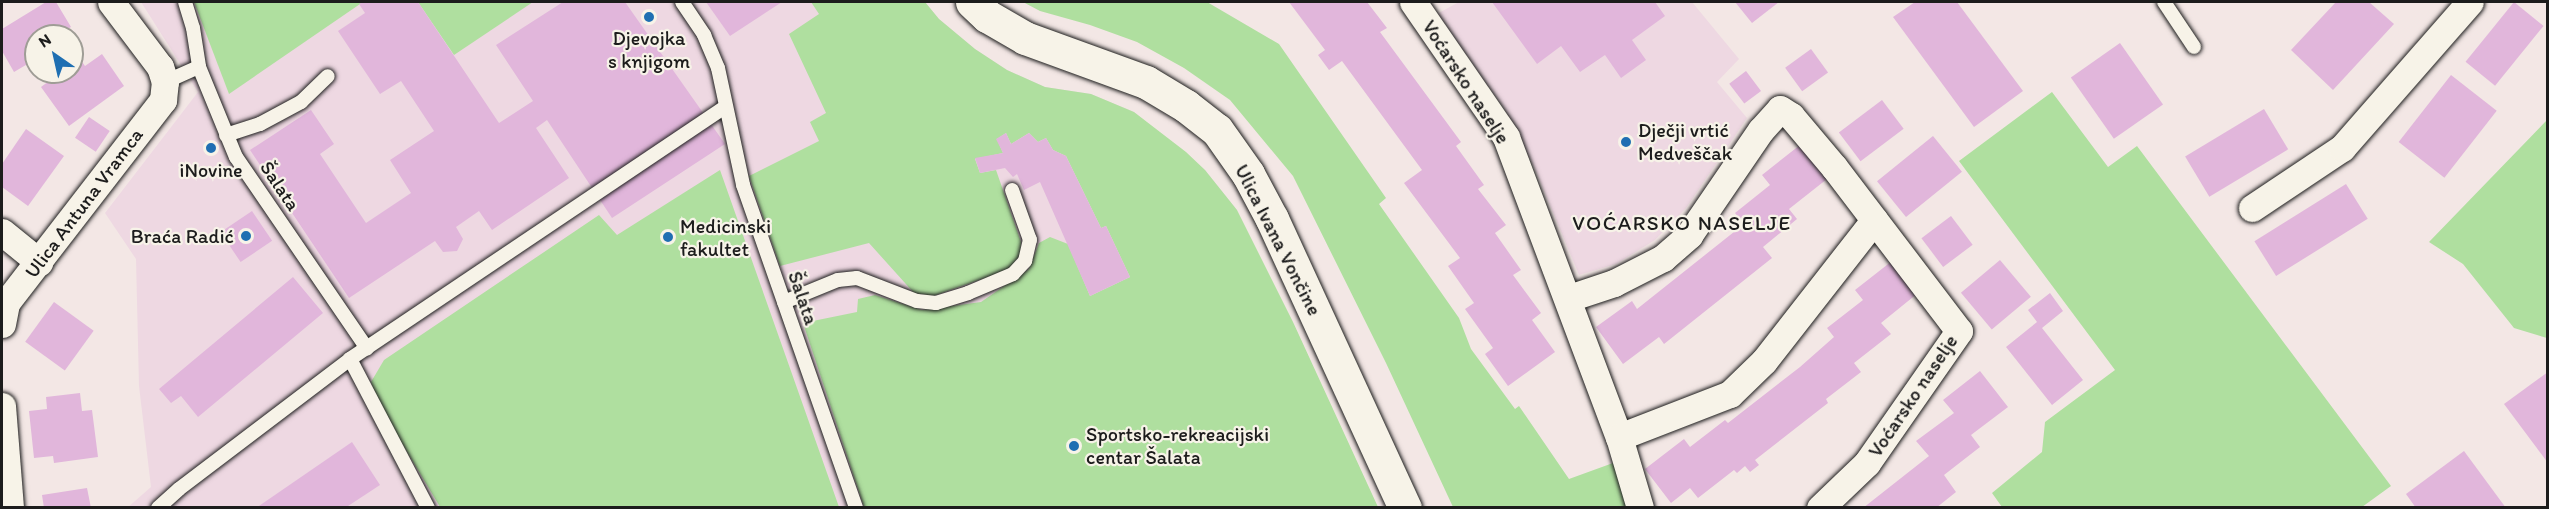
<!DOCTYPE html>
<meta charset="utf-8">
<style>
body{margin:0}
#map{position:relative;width:2549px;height:509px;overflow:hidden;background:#f3e7e5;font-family:Itim,sans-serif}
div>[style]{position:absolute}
.built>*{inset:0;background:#eed8e2}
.green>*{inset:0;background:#afdf9f}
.building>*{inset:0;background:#e1b6db;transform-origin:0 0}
.roads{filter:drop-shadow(0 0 2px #1c1c1c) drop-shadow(0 0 2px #1c1c1c)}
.lane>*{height:14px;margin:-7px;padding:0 7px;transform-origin:7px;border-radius:7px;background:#f7f3e8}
.street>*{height:27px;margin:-13.5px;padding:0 13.5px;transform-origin:13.5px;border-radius:13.5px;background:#f7f3e8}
.secondary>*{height:33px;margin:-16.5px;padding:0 16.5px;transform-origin:16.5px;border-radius:16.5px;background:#f7f3e8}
.dots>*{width:16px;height:16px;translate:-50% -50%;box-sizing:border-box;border:3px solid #f7f3e8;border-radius:50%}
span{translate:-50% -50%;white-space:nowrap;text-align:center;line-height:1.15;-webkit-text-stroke:4.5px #f7f3e8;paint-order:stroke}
.poi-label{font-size:20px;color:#1c1c1c}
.left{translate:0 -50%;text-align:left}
.right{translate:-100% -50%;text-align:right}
.street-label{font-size:20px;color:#1c1c1c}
.neighbourhood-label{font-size:21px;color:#1c1c1c;letter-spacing:1.5px}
.frame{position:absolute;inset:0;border:3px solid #1c1c1c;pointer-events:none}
.north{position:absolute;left:24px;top:24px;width:60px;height:60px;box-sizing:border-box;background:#f7f3e8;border:2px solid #9f9d96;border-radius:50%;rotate:326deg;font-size:16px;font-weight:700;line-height:24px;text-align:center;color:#1c1c1c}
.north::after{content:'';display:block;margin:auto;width:21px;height:27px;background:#1f6fb2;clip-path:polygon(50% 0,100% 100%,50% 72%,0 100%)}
</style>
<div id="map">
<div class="built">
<div style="clip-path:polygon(141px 2px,925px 2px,939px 19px,975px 49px,1007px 70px,1045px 87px,1091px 94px,1134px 112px,1205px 170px,1237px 210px,912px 507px,127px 508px,151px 487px,139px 386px,136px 259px,105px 213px,198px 92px)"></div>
<div style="clip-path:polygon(1459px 2px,1692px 2px,1739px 59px,1717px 82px,1747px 118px,1686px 208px,1655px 240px,1616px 264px,1579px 275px,1534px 167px,1504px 108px,1437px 14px)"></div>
</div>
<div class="green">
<div style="clip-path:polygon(194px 2px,363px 2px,229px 94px)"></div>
<div style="clip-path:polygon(418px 2px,533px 2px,454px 55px)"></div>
<div style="clip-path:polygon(811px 2px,925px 2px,939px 19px,975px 49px,1007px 70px,1045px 87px,1091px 94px,1134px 112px,1186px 152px,1205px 170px,1237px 210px,1293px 322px,1378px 507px,864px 507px,803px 323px,857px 312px,858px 299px,875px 295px,922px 310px,981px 302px,1029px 269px,1039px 243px,1050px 237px,1068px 244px,1090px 296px,1130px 277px,1106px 226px,1101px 228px,1066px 156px,1053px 150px,1046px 138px,1038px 142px,1029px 133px,1011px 144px,1006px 133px,997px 139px,1003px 153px,975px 159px,980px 173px,996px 170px,1021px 242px,1020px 255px,1008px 270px,933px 296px,914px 293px,869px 243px,780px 266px,749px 176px,819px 141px,810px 122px,826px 113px,789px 34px,819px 14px)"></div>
<div style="clip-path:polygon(1023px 2px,1207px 2px,1279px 44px,1386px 198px,1379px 204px,1459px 318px,1471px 349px,1515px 409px,1519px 406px,1569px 479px,1613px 463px,1630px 507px,1453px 507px,1386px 363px,1293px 176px,1230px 100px,1184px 68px,1137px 42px,1090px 25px,1040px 11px)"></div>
<div style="clip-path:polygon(2052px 92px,2108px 167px,2137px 146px,2391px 486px,2362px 507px,2002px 507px,1992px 493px,2042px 452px,2045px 422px,2115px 370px,1959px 161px)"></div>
<div style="clip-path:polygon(2547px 120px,2547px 338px,2514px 328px,2463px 264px,2429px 242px)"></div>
<div style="clip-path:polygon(720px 170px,839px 507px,440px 507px,379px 405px,371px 382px,384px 360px,599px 215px,617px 235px)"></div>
</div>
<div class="building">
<div style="clip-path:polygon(46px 2px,56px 2px,71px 27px,55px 36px,36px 36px,36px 47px,33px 50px,36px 59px,14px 72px,2px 51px,2px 29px)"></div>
<div style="clip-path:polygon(363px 2px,418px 2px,499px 123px,533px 101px,496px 45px,563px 2px,625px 2px,725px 144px,612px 218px,547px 120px,536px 128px,569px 178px,492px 230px,479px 211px,456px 227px,463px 239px,457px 251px,443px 252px,435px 241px,349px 298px,250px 150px,311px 110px,334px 144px,320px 154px,366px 223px,411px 193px,390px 160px,434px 131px,401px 81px,380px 94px,338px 31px,365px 13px,359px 4px)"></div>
<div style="clip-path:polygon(706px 2px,782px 2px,730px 36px)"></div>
<div style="clip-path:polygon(1289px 2px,1367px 2px,1387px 28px,1380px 32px,1461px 142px,1456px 146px,1484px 185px,1478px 189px,1506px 225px,1495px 233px,1521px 270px,1513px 275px,1541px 313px,1532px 320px,1555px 352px,1508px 386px,1485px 354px,1493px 348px,1465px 309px,1474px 303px,1448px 266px,1460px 258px,1404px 183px,1422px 170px,1342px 61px,1329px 70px,1318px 55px,1325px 50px)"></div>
<div style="clip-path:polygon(1492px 2px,1655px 2px,1665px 16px,1632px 40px,1646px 60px,1621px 78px,1605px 55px,1580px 72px,1561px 46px,1537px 64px)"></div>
<div style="clip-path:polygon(1735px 2px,1779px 2px,1752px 23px)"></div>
<div style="clip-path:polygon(1915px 2px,1957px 2px,2023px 91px,1974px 127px,1893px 17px)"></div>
<div style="clip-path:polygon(2336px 2px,2369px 2px,2394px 24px,2333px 90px,2291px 50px)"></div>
<div style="left:2514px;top:2px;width:38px;height:77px;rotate:39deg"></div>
<div style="left:2120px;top:43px;width:75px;height:60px;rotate:55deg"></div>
<div style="left:1811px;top:49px;width:29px;height:32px;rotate:54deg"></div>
<div style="clip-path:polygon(102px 54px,124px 86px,69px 126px,41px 87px,61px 72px,72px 72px,72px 64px,80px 59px,85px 66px)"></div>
<div style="left:1746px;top:71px;width:25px;height:21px;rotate:53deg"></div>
<div style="left:2451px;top:75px;width:58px;height:85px;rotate:38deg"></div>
<div style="left:1882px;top:100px;width:36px;height:54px;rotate:53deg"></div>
<div style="left:2264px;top:109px;width:47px;height:92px;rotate:59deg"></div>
<div style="left:89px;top:117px;width:25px;height:25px;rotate:34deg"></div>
<div style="clip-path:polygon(26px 129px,64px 156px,28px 206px,2px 187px,2px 164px)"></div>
<div style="clip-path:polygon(1006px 133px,1011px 144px,1029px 133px,1038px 142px,1046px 138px,1053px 150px,1066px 156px,1101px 228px,1106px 226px,1130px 277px,1090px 296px,1040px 182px,1024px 190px,1017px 174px,1013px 177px,1005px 168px,980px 173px,975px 158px,1003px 153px,996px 139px)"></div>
<div style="left:1933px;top:136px;width:46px;height:72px;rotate:51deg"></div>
<div style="clip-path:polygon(1800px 145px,1827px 179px,1789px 209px,1797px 219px,1763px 247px,1772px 258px,1664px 344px,1659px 337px,1623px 364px,1596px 327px,1632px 301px,1637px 309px,1744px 224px,1735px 213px,1770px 185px,1762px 175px)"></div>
<div style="left:2346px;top:184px;width:41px;height:108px;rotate:58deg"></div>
<div style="left:252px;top:211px;width:36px;height:38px;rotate:56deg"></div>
<div style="left:1951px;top:216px;width:36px;height:37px;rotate:53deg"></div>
<div style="left:2000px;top:260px;width:48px;height:51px;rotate:50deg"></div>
<div style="clip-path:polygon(1892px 261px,1918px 293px,1881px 323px,1891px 334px,1854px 363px,1861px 372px,1826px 399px,1828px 403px,1755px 460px,1759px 465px,1750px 472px,1745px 466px,1737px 473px,1734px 470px,1698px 498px,1690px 488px,1671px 503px,1645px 469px,1684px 439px,1690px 447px,1725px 420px,1728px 423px,1800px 367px,1834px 337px,1827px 328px,1863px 300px,1855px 290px)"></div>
<div style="clip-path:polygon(293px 277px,323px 313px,198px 417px,181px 396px,171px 403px,159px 389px)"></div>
<div style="clip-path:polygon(2050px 293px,2063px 311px,2042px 328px,2083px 380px,2052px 405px,2006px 347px,2037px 322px,2028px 310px)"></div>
<div style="left:54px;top:302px;width:49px;height:49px;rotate:36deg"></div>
<div style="clip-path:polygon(1980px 371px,2008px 407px,1971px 435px,1980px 447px,1944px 475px,1956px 492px,1936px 508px,1863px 508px,1929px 456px,1916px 441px,1954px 413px,1943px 400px)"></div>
<div style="clip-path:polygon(2548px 372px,2548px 463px,2504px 404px)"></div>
<div style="clip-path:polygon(80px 393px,82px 411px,92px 410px,98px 457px,54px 463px,53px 456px,34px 458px,29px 411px,47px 409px,46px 397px)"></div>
<div style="clip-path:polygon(352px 442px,380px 485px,345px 508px,256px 508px)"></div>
<div style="clip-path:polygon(2464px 451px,2506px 508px,2416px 508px,2406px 494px)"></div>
<div style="clip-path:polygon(87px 488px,91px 508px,44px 508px,42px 495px)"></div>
</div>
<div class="roads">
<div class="lane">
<div style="left:185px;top:2px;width:27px;rotate:73deg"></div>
<div style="left:193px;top:28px;width:39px;rotate:81deg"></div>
<div style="left:682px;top:2px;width:40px;rotate:56deg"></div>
<div style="left:704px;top:35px;width:36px;rotate:67deg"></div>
<div style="left:718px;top:68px;width:120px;rotate:77.9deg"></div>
<div style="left:743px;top:185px;width:342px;rotate:70.7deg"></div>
<div style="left:2164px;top:2px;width:54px;rotate:56.3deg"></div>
<div style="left:165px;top:82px;width:37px;rotate:-24deg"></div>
<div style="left:199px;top:67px;width:97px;rotate:67.7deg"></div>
<div style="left:236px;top:157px;width:232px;rotate:55.6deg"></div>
<div style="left:226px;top:135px;width:36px;rotate:-18deg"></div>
<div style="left:260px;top:124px;width:47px;rotate:-28.2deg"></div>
<div style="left:301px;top:102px;width:37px;rotate:-44deg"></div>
<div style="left:784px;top:302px;width:58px;rotate:-22.2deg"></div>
<div style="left:838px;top:280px;width:19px;rotate:-6deg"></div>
<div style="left:857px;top:278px;width:64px;rotate:21deg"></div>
<div style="left:917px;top:301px;width:19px;rotate:6deg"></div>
<div style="left:936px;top:303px;width:34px;rotate:-17deg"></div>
<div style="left:968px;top:293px;width:49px;rotate:-22.9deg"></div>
<div style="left:1013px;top:274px;width:18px;rotate:-47deg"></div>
<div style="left:1025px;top:261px;width:22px;rotate:-77deg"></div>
<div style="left:1030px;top:240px;width:53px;rotate:-109.8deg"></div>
<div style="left:350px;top:359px;width:168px;rotate:62.4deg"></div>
<div style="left:158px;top:508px;width:28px;rotate:-42deg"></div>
<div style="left:179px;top:489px;width:215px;rotate:-37.2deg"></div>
<div style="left:350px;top:359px;width:452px;rotate:-33.9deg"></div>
</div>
<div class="street">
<div style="left:1413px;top:2px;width:164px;rotate:55.4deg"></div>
<div style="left:1506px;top:137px;width:321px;rotate:69.4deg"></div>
<div style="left:1619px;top:437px;width:74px;rotate:73.5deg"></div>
<div style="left:2252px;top:208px;width:108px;rotate:-33.7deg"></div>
<div style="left:2342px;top:148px;width:194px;rotate:-48.8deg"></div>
<div style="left:2px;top:232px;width:48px;rotate:39deg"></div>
<div style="left:1569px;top:298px;width:47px;rotate:-18.4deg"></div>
<div style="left:1614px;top:283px;width:55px;rotate:-27deg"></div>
<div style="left:1663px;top:258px;width:35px;rotate:-41deg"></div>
<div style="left:1689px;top:235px;width:127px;rotate:-55.6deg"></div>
<div style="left:1761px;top:130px;width:28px;rotate:-48deg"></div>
<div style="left:1780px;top:109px;width:13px;rotate:32deg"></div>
<div style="left:1791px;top:116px;width:67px;rotate:49.9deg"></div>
<div style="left:1834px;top:167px;width:206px;rotate:52.7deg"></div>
<div style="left:1959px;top:331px;width:161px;rotate:124.9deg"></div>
<div style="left:1867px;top:463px;width:65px;rotate:136.2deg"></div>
<div style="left:2px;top:324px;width:21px;rotate:-79deg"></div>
<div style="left:6px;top:303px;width:257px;rotate:-52.3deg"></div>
<div style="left:163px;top:100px;width:18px;rotate:-84deg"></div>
<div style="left:165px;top:82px;width:16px;rotate:-108deg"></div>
<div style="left:160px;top:67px;width:81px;rotate:-127deg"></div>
<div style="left:2px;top:406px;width:102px;rotate:85.5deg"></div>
<div style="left:1619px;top:437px;width:119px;rotate:-21.2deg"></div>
<div style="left:1730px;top:394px;width:47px;rotate:-44.1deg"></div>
<div style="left:1764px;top:361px;width:179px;rotate:-52deg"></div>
</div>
<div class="secondary">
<div style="left:972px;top:2px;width:21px;rotate:43deg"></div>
<div style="left:987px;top:16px;width:44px;rotate:30.1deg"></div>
<div style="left:1025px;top:38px;width:129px;rotate:20deg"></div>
<div style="left:1146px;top:82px;width:47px;rotate:31deg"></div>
<div style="left:1186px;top:106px;width:39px;rotate:38deg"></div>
<div style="left:1217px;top:130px;width:54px;rotate:54.8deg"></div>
<div style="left:1248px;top:174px;width:51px;rotate:61.9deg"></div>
<div style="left:1272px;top:219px;width:318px;rotate:65.3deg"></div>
</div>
</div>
<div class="dots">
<div style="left:649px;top:17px;background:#1f6fb2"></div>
<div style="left:1626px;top:142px;background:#1f6fb2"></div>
<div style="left:211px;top:148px;background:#1f6fb2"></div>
<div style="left:246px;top:236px;background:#1f6fb2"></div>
<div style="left:668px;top:237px;background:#1f6fb2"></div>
<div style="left:1074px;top:446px;background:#1f6fb2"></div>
</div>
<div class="poi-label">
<span style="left:649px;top:50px">Djevojka<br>s knjigom</span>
<span class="left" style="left:1638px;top:142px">Dječji vrtić<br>Medveščak</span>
<span style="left:211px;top:170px">iNovine</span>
<span class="left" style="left:680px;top:238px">Medicinski<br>fakultet</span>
<span class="right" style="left:234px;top:236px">Braća Radić</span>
<span class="left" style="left:1086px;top:446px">Sportsko-rekreacijski<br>centar Šalata</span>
</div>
<div class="street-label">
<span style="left:1466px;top:82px;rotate:57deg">Voćarsko naselje</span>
<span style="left:280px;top:186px;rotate:56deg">Šalata</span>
<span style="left:84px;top:203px;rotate:-53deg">Ulica Antuna Vramca</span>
<span style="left:1278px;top:240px;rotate:63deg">Ulica Ivana Vončine</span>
<span style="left:803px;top:298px;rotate:71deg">Šalata</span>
<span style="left:1913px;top:396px;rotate:-56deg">Voćarsko naselje</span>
</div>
<div class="neighbourhood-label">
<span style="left:1682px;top:223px">VOĆARSKO NASELJE</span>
</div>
<div class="frame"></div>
<div class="north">N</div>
</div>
